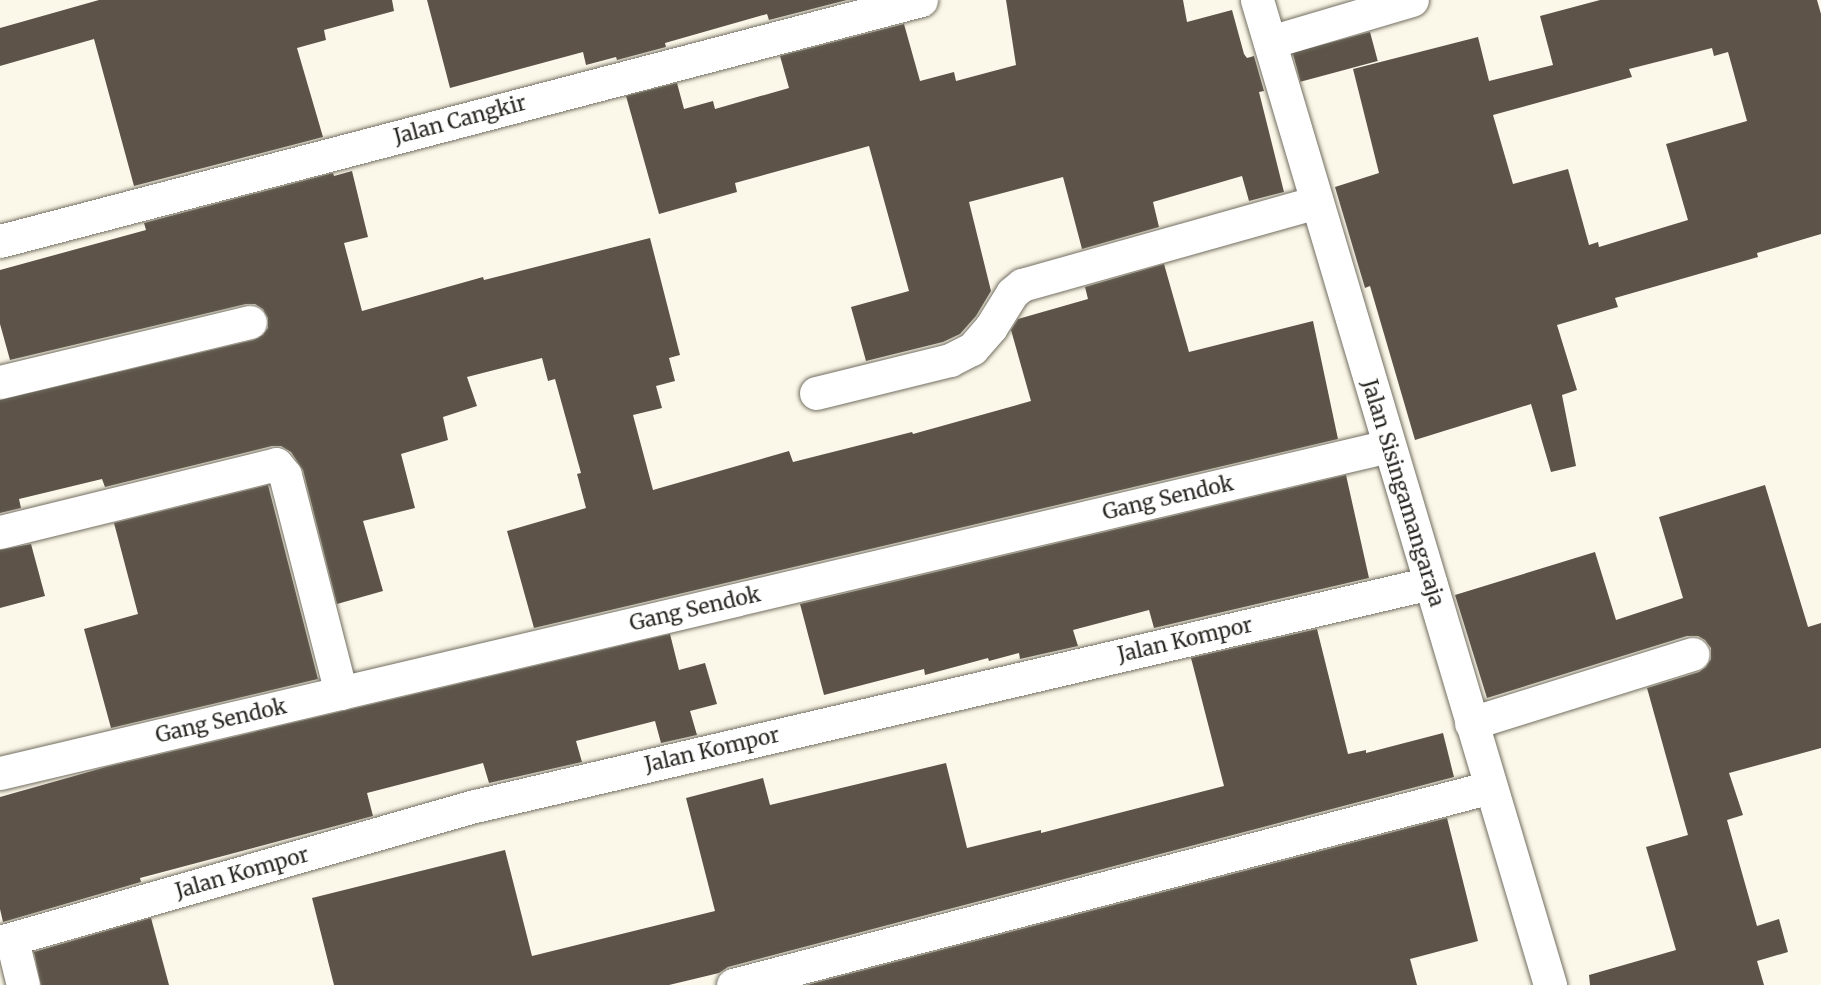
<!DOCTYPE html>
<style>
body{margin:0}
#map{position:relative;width:1821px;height:985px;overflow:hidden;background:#fcf8e9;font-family:Merriweather,serif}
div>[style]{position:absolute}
.building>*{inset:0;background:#5d5349;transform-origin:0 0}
.roads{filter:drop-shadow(0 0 2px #726e61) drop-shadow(0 0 2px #726e61)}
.minor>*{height:33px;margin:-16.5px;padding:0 16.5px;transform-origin:16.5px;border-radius:16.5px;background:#fff}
span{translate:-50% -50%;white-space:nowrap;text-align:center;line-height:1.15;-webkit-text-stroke:6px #fff;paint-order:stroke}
.street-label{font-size:21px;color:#2a2823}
</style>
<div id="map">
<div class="building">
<div style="clip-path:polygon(99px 0,392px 0,394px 11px,324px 30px,326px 40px,297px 48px,323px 137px,134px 186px,94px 39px,0 66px,0 28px)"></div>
<div style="clip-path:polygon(427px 0,847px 0,769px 20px,767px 14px,665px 43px,666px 47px,617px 60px,616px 57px,586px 65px,583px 52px,450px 88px)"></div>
<div style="clip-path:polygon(1006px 0,1183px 0,1187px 22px,1232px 10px,1244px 54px,1247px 58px,1254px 56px,1264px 91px,1259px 92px,1284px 192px,1249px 201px,1242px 176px,1153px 202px,1159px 227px,1082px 249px,1063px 177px,969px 202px,991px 291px,976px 316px,960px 334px,943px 342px,866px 361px,851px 307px,909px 291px,869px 146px,735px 183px,737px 192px,659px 214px,626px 96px,677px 83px,684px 109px,713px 101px,715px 109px,789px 88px,780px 56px,904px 24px,920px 81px,954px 72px,956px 81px,1016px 65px)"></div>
<div style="clip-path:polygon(evenodd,1600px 0,1817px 0,1821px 14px,1821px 234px,1757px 253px,1758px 257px,1615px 298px,1618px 307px,1557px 325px,1577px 390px,1562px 395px,1576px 466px,1551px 472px,1531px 404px,1415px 440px,1370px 286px,1365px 288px,1335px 187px,1379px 173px,1353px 69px,1478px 37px,1489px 81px,1553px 65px,1540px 16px,1600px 0,1712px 48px,1714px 56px,1728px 52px,1747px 121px,1666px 144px,1688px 220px,1599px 247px,1598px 242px,1589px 245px,1568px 169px,1513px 184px,1493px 115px,1632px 77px,1629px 69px,1712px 48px)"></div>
<div style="left:1370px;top:32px;width:30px;height:80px;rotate:75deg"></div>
<div style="clip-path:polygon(352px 171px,368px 237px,344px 243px,362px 311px,483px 277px,484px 280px,650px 238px,680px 355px,669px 358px,675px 381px,656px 386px,662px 408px,633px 415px,653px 490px,789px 451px,793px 462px,912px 432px,913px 434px,1031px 401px,1011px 330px,1018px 319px,1088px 299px,1085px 287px,1164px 264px,1189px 352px,1313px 321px,1338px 439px,534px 628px,507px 531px,586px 508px,577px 474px,581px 473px,555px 379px,548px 381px,542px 358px,467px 377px,477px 406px,443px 417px,448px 440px,401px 454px,415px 508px,363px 521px,383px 591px,337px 604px,303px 470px,291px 452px,281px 446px,272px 446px,105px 487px,102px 479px,19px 499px,21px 508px,0 513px,0 400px,254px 340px,263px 335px,268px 328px,268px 318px,263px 309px,255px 304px,246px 304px,10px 360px,0 324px,0 270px,146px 230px,144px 223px,333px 173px,334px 176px)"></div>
<div style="clip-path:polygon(1346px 475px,1369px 578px,1154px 628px,1149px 610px,1073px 630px,1078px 646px,1020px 659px,1019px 653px,989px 661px,988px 658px,925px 675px,924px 669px,824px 695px,800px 604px)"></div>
<div style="clip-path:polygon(268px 485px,318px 679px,111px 728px,84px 629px,138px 614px,114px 523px)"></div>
<div style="clip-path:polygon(1765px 485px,1808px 627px,1821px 623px,1821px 748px,1729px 773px,1743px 815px,1727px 820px,1757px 926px,1779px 919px,1788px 952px,1757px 961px,1764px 985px,1590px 985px,1589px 975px,1676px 950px,1646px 847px,1688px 835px,1647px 688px,1699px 672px,1706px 667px,1711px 659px,1711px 648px,1705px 640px,1698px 636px,1687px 636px,1487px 698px,1455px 595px,1595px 552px,1616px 620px,1683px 598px,1659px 517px)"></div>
<div style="clip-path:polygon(31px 544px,45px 596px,0 608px,0 550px)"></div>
<div style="clip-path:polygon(1317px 629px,1348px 754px,1366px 750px,1366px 753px,1443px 733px,1454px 777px,728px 967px,719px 973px,669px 985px,334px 985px,312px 898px,505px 850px,532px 956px,715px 911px,686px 798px,763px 778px,770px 805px,946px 763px,967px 848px,1041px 830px,1041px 833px,1224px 786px,1191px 658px)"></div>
<div style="clip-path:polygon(670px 634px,679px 670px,705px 663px,717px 704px,690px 711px,697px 735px,661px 743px,655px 721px,576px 741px,582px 762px,489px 783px,483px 763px,367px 793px,373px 816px,140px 878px,141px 882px,3px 922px,0 909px,0 797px,106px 767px)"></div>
<div style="clip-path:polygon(1447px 818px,1478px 941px,1410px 959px,1417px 985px,807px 985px)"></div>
<div style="clip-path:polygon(151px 918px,169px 985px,41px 985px,34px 952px)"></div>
</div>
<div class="roads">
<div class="minor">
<div style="left:1257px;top:0;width:1028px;rotate:73.43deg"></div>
<div style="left:1270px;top:42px;width:148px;rotate:-16.5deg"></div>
<div style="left:0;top:241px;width:952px;rotate:-14.66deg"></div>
<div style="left:0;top:382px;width:257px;rotate:-13.5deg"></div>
<div style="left:816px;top:393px;width:138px;rotate:-13.8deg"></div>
<div style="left:950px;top:360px;width:25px;rotate:-27deg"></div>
<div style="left:972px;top:349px;width:29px;rotate:-49deg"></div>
<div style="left:991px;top:327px;width:40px;rotate:-58deg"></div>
<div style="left:1012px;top:293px;width:13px;rotate:-39deg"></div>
<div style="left:1022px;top:285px;width:306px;rotate:-15.7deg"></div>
<div style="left:0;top:532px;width:284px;rotate:-13.8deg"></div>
<div style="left:276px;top:464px;width:14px;rotate:51deg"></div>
<div style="left:285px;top:475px;width:225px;rotate:75.6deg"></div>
<div style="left:1471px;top:723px;width:232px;rotate:-17.3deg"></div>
<div style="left:0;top:773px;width:1427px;rotate:-13.25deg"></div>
<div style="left:12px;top:940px;width:46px;rotate:76.3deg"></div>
<div style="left:0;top:942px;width:494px;rotate:-16deg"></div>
<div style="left:475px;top:806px;width:981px;rotate:-13.14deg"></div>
<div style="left:733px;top:985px;width:783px;rotate:-14.64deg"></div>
</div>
</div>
<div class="street-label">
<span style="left:460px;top:120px;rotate:-15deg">Jalan Cangkir</span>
<span style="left:1403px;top:493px;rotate:73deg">Jalan Sisingamangaraja</span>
<span style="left:1168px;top:498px;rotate:-13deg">Gang Sendok</span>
<span style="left:695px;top:609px;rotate:-13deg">Gang Sendok</span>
<span style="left:1185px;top:640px;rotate:-13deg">Jalan Kompor</span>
<span style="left:221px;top:721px;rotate:-13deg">Gang Sendok</span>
<span style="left:712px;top:750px;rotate:-13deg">Jalan Kompor</span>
<span style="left:242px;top:873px;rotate:-16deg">Jalan Kompor</span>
</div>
</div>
